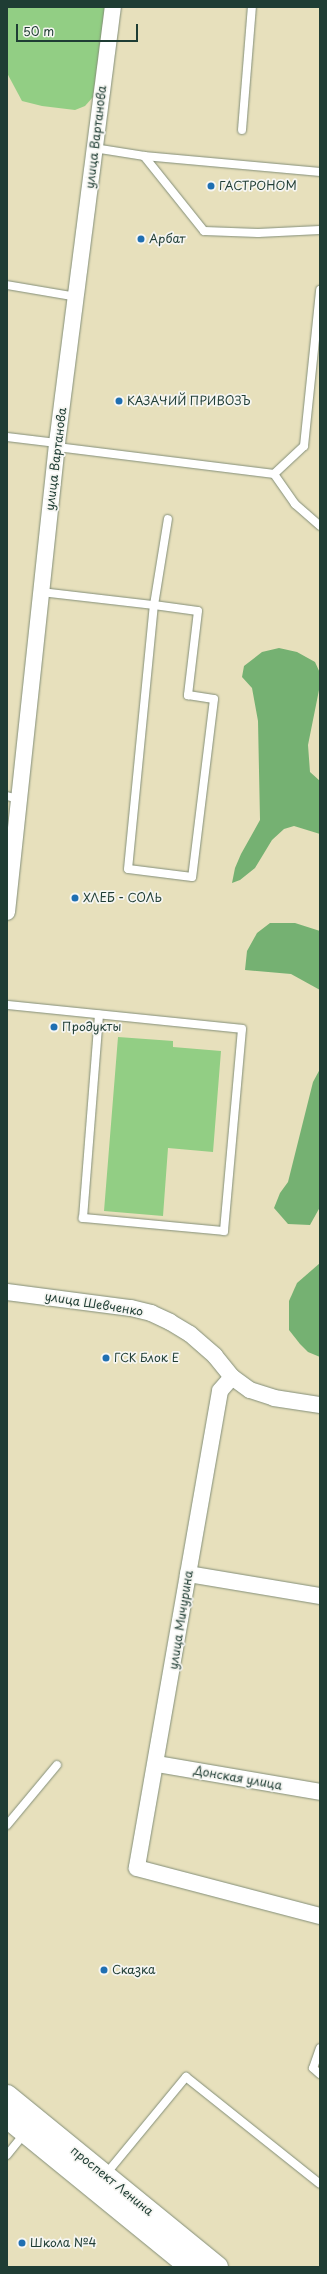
<!DOCTYPE html>
<meta charset="utf-8">
<style>
body{margin:0}
#map{position:relative;width:327px;height:2274px;overflow:hidden;background:#e7e0bc;font-family:"Playpen Sans",sans-serif}
div>[style]{position:absolute}
.green>*{inset:0;background:#92ce84}
.forest>*{inset:0;background:#75b172}
.roads{filter:drop-shadow(0 0 1px #838e78) drop-shadow(0 0 1px #838e78)}
.service>*{height:8px;margin:-4px;padding:0 4px;transform-origin:4px;border-radius:4px;background:#fff}
.minor>*{height:16px;margin:-8px;padding:0 8px;transform-origin:8px;border-radius:8px;background:#fff}
.secondary>*{height:22px;margin:-11px;padding:0 11px;transform-origin:11px;border-radius:11px;background:#fff}
.dots>*{width:11px;height:11px;translate:-50% -50%;box-sizing:border-box;border:2px solid #f6f6f2;border-radius:50%}
span{translate:-50% -50%;white-space:nowrap;text-align:center;line-height:1.15;-webkit-text-stroke:3.5px #f6f6f2;paint-order:stroke}
.street-label{font-size:12px;color:#1f3d34}
.poi-label{font-size:12px;color:#1f3d34}
.left{translate:0 -50%;text-align:left}
.frame{position:absolute;inset:0;border:8px solid #1f3d34;pointer-events:none}
.scale{position:absolute;left:16px;top:24px;width:122px;height:18px;box-sizing:border-box;border:2px solid #1f3d34;border-top:0;padding-left:5px;font-size:12px;line-height:14px;white-space:nowrap;color:#1f3d34;-webkit-text-stroke:3px #f6f6f2;paint-order:stroke}
</style>
<div id="map">
<div class="green">
<div style="clip-path:polygon(7px 7px,105px 7px,93px 97px,85px 106px,75px 110px,42px 106px,22px 101px,7px 73px)"></div>
<div style="clip-path:polygon(118px 1037px,173px 1041px,173px 1047px,221px 1051px,213px 1152px,168px 1148px,163px 1216px,104px 1211px)"></div>
</div>
<div class="forest">
<div style="clip-path:polygon(279px 648px,297px 652px,315px 662px,320px 673px,320px 685px,308px 745px,310px 772px,320px 781px,320px 834px,294px 826px,284px 829px,272px 840px,255px 868px,240px 880px,232px 883px,235px 868px,241px 854px,260px 820px,258px 721px,252px 688px,242px 677px,244px 666px,262px 652px)"></div>
<div style="clip-path:polygon(270px 923px,295px 923px,320px 931px,320px 990px,291px 974px,245px 970px,247px 951px,257px 933px)"></div>
<div style="clip-path:polygon(320px 1069px,320px 1207px,310px 1225px,288px 1224px,274px 1208px,280px 1193px,288px 1182px,313px 1082px)"></div>
<div style="clip-path:polygon(320px 1263px,320px 1357px,308px 1352px,300px 1344px,289px 1330px,289px 1301px,297px 1283px)"></div>
</div>
<div class="roads">
<div class="service">
<div style="left:242px;top:130px;width:123px;rotate:-85.4deg"></div>
<div style="left:94px;top:148px;width:51px;rotate:9.1deg"></div>
<div style="left:144px;top:156px;width:177px;rotate:5.2deg"></div>
<div style="left:144px;top:156px;width:96px;rotate:51.3deg"></div>
<div style="left:204px;top:231px;width:54px;rotate:2.1deg"></div>
<div style="left:258px;top:233px;width:62px;rotate:-2.8deg"></div>
<div style="left:7px;top:285px;width:71px;rotate:9.7deg"></div>
<div style="left:7px;top:437px;width:50px;rotate:6.8deg"></div>
<div style="left:57px;top:447px;width:219px;rotate:7.1deg"></div>
<div style="left:274px;top:474px;width:41px;rotate:-43deg"></div>
<div style="left:304px;top:446px;width:157px;rotate:-84.1deg"></div>
<div style="left:274px;top:474px;width:37px;rotate:55deg"></div>
<div style="left:295px;top:504px;width:33px;rotate:41deg"></div>
<div style="left:41px;top:592px;width:114px;rotate:6.6deg"></div>
<div style="left:154px;top:605px;width:44px;rotate:7.8deg"></div>
<div style="left:198px;top:611px;width:85px;rotate:96.8deg"></div>
<div style="left:188px;top:695px;width:26px;rotate:9deg"></div>
<div style="left:214px;top:699px;width:179px;rotate:97deg"></div>
<div style="left:192px;top:877px;width:64px;rotate:-172.9deg"></div>
<div style="left:128px;top:869px;width:265px;rotate:-84.4deg"></div>
<div style="left:154px;top:605px;width:87px;rotate:-80.8deg"></div>
<div style="left:7px;top:796px;width:11px;rotate:15deg"></div>
<div style="left:7px;top:1005px;width:236px;rotate:5.8deg"></div>
<div style="left:242px;top:1029px;width:203px;rotate:95.1deg"></div>
<div style="left:224px;top:1231px;width:142px;rotate:-174.7deg"></div>
<div style="left:83px;top:1218px;width:204px;rotate:-85.5deg"></div>
<div style="left:7px;top:1825px;width:78px;rotate:-50.2deg"></div>
<div style="left:320px;top:2048px;width:21px;rotate:109deg"></div>
<div style="left:313px;top:2068px;width:9px;rotate:41deg"></div>
<div style="left:7px;top:2155px;width:28px;rotate:-51deg"></div>
<div style="left:106px;top:2174px;width:126px;rotate:-50.5deg"></div>
<div style="left:186px;top:2077px;width:171px;rotate:38.6deg"></div>
</div>
<div class="minor">
<div style="left:7px;top:912px;width:472px;rotate:-83.9deg"></div>
<div style="left:57px;top:443px;width:440px;rotate:-82.7deg"></div>
<div style="left:7px;top:1292px;width:125px;rotate:7.4deg"></div>
<div style="left:131px;top:1308px;width:21px;rotate:14deg"></div>
<div style="left:151px;top:1313px;width:21px;rotate:25deg"></div>
<div style="left:170px;top:1322px;width:23px;rotate:31deg"></div>
<div style="left:190px;top:1334px;width:33px;rotate:41deg"></div>
<div style="left:215px;top:1356px;width:27px;rotate:51deg"></div>
<div style="left:232px;top:1377px;width:22px;rotate:36deg"></div>
<div style="left:250px;top:1390px;width:25px;rotate:18deg"></div>
<div style="left:274px;top:1398px;width:47px;rotate:8.7deg"></div>
<div style="left:232px;top:1377px;width:18px;rotate:131deg"></div>
<div style="left:220px;top:1391px;width:484px;rotate:99.9deg"></div>
<div style="left:137px;top:1868px;width:189px;rotate:14.7deg"></div>
<div style="left:188px;top:1574px;width:134px;rotate:9.5deg"></div>
<div style="left:157px;top:1764px;width:165px;rotate:9.7deg"></div>
</div>
<div class="secondary">
<div style="left:7px;top:2096px;width:271px;rotate:39.2deg"></div>
<div style="left:7px;top:2117px;width:237px;rotate:39.2deg"></div>
</div>
</div>
<div class="dots">
<div style="left:211px;top:186px;background:#1f6fb2"></div>
<div style="left:141px;top:239px;background:#1f6fb2"></div>
<div style="left:119px;top:401px;background:#1f6fb2"></div>
<div style="left:75px;top:898px;background:#1f6fb2"></div>
<div style="left:54px;top:1027px;background:#1f6fb2"></div>
<div style="left:106px;top:1358px;background:#1f6fb2"></div>
<div style="left:104px;top:1970px;background:#1f6fb2"></div>
<div style="left:22px;top:2243px;background:#1f6fb2"></div>
</div>
<div class="street-label">
<span style="left:96px;top:137px;rotate:-83deg">улица Вартанова</span>
<span style="left:56px;top:459px;rotate:-83deg">улица Вартанова</span>
<span style="left:94px;top:1304px;rotate:9deg">улица Шевченко</span>
<span style="left:181px;top:1620px;rotate:-81deg">улица Мичурина</span>
<span style="left:238px;top:1778px;rotate:10deg">Донская улица</span>
<span style="left:112px;top:2181px;rotate:39deg">проспект Ленина</span>
</div>
<div class="poi-label">
<span class="left" style="left:219px;top:186px">ГАСТРОНОМ</span>
<span class="left" style="left:149px;top:239px">Арбат</span>
<span class="left" style="left:127px;top:401px">КАЗАЧИЙ ПРИВОЗЪ</span>
<span class="left" style="left:83px;top:898px">ХЛЕБ - СОЛЬ</span>
<span class="left" style="left:62px;top:1027px">Продукты</span>
<span class="left" style="left:114px;top:1358px">ГСК Блок Е</span>
<span class="left" style="left:112px;top:1970px">Сказка</span>
<span class="left" style="left:30px;top:2243px">Школа №4</span>
</div>
<div class="frame"></div>
<div class="scale">50 m</div>
</div>
